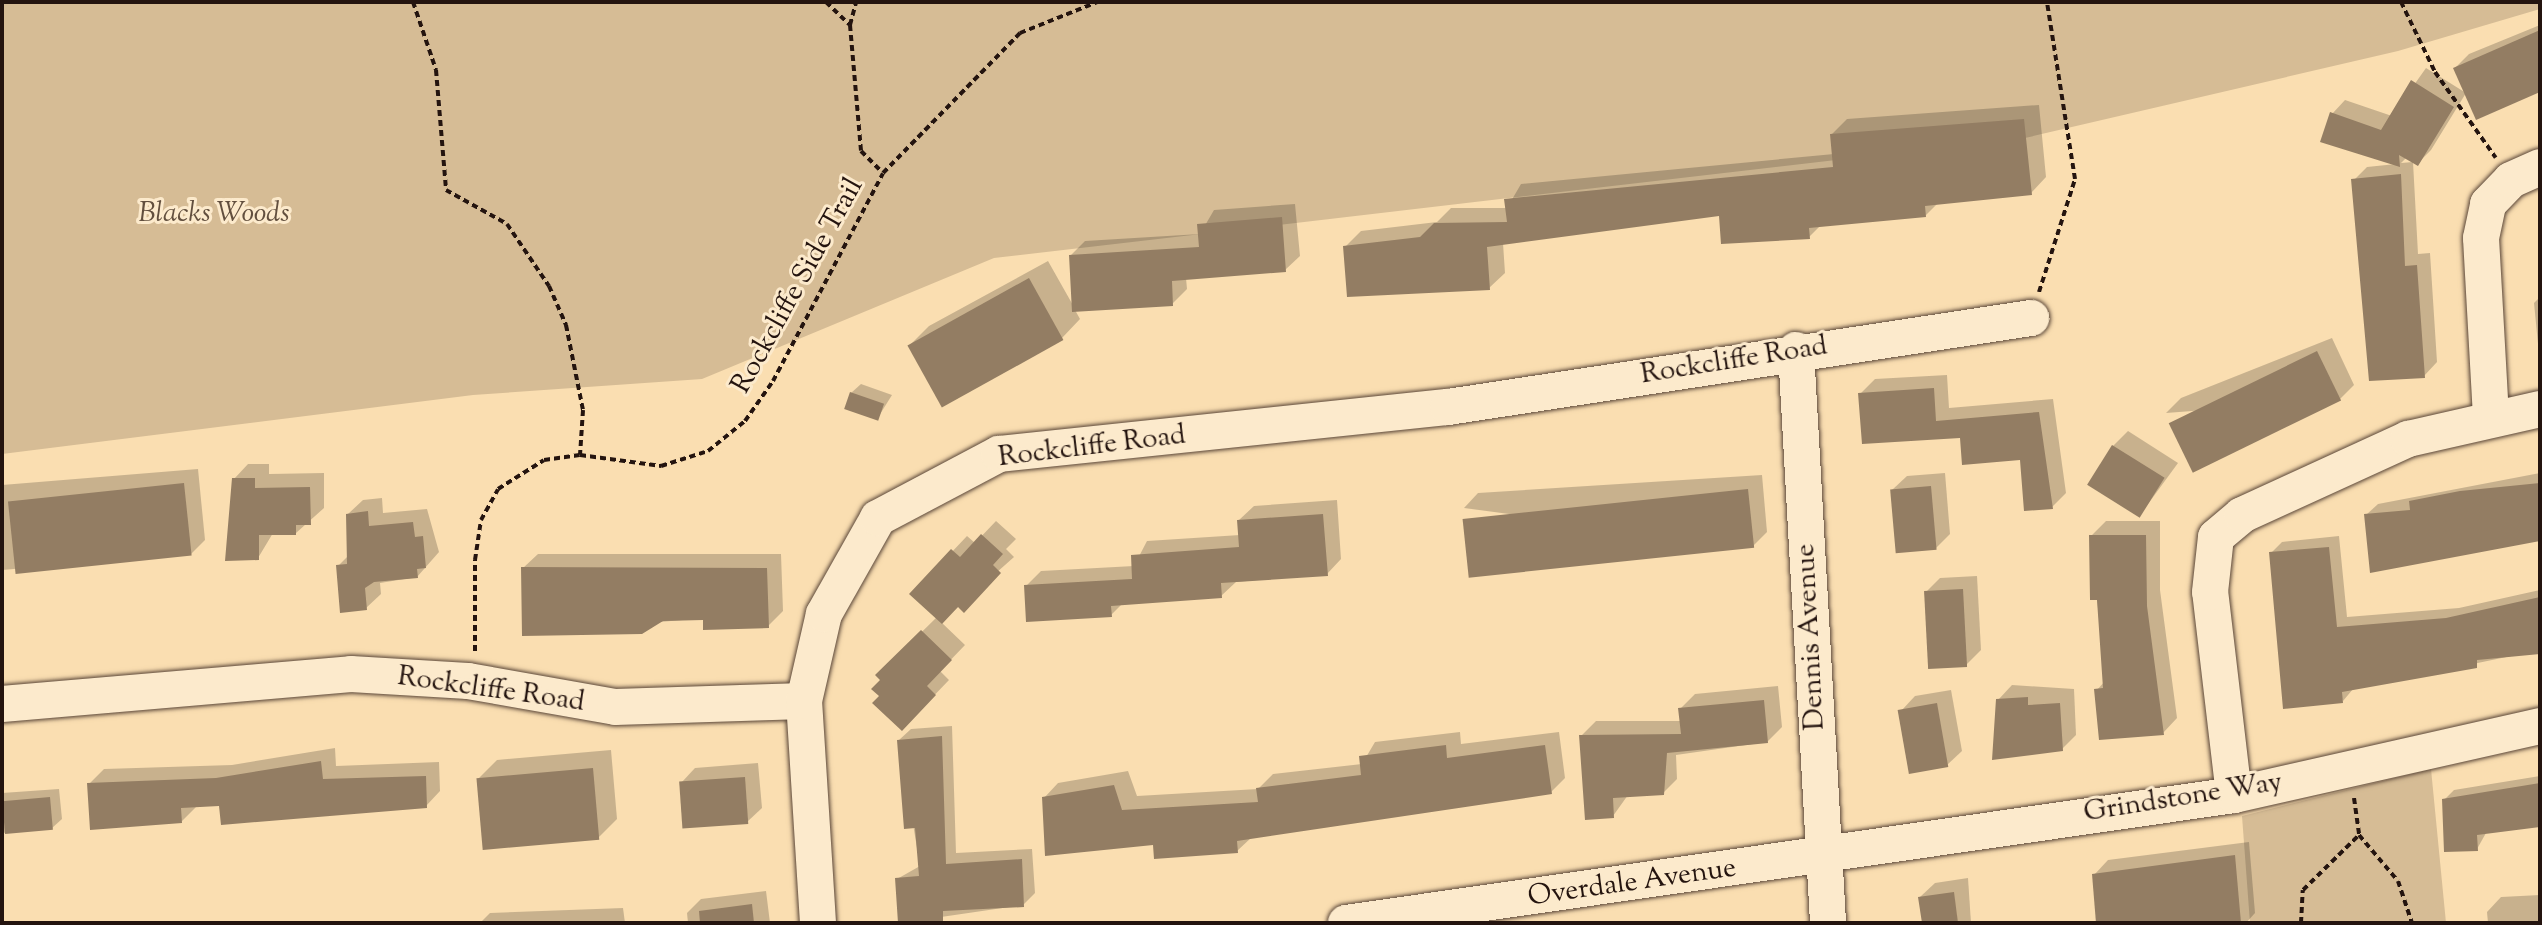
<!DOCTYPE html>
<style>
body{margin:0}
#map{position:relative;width:2542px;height:925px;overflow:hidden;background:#fadeb1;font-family:"Sorts Mill Goudy",serif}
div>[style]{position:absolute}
.green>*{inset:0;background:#d6bc95}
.shadow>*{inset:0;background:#0003}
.building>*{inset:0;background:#937d63;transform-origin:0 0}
.path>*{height:4px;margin-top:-2px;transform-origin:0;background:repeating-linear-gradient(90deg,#24140f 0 6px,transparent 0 10px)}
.roads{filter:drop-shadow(0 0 2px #5a4638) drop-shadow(0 0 2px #5a4638)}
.minor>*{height:36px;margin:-18px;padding:0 18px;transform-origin:18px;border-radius:18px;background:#fceacc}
span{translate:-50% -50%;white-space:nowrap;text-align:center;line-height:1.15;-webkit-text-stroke:6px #fceacc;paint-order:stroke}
.park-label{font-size:28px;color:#624f3e;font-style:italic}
.street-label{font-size:28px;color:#24140f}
.frame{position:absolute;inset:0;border:4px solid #24140f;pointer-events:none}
</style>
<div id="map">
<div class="green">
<div style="clip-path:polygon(2px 2px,2540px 2px,2540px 9px,2398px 51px,2025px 138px,994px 258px,702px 379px,473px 395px,2px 454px)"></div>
<div style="clip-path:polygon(2431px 769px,2446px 923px,2250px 923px,2242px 816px)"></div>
</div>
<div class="shadow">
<div style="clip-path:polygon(2540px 25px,2540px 88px,2466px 93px,2431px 150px,2417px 164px,2407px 157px,2401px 163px,2413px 162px,2418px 254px,2430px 253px,2437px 362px,2424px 376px,2354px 180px,2367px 167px,2396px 164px,2332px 114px,2345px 100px,2392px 116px,2426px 68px,2466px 93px,2455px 68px,2469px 54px)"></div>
<div style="clip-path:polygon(2039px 105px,2046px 177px,2031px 193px,1938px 203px,1925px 216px,1821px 225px,1809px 237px,1721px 214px,1503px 243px,1505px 273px,1489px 288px,1345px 247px,1361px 231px,1437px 222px,1451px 208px,1507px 208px,1521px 184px,1834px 154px,1832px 134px,1847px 119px)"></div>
<div style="clip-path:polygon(1295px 204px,1300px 256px,1285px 270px,1186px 278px,1187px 289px,1172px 304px,1075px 310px,1080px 319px,1062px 338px,910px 345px,929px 326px,1048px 261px,1074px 307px,1071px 255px,1085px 241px,1200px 234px,1214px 210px)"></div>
<div style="clip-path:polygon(2540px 297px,2540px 354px,2539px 354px,2534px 303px)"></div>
<div style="clip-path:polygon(2332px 338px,2354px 385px,2339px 400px,2166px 413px,2181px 398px)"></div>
<div style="clip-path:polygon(1947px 375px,1949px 408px,2053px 399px,2066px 493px,2052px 507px,2022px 458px,1861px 393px,1875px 379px)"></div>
<div style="clip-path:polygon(861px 384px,892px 395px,877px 419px,851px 393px)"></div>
<div style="clip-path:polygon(2128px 431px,2178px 463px,2140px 515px,2113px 446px)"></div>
<div style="clip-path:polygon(248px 464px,269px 464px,269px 474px,324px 473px,324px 508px,296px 533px,273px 533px,258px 558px,234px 479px)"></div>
<div style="clip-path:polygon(198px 469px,205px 540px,191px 554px,2px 570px,2px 485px)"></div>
<div style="clip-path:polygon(1945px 473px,1950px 534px,1936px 548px,1892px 490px,1907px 476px)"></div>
<div style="clip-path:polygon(2540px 473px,2540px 538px,2366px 515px,2378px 504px)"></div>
<div style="clip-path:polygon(1762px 475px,1767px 532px,1753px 546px,1464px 508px,1478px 493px)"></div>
<div style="clip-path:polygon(382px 498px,383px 513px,427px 509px,439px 552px,417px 577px,380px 583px,381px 594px,366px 608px,338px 566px,349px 555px,348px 514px,363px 500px)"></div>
<div style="clip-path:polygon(1337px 500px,1341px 559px,1327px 574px,1236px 582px,1221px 596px,1123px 603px,1111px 615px,1026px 586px,1041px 571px,1134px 566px,1147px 541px,1240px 535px,1239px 520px,1254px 506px)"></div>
<div style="clip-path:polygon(996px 521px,1016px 539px,1006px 549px,1014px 557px,941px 622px,965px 645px,940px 671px,949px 680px,902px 729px,878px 675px,937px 617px,912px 594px,967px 536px,975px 543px)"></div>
<div style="clip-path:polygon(2106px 521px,2160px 521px,2160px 590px,2177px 718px,2163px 733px,2097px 690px,2105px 681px,2091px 536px)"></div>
<div style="clip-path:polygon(2339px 536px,2347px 617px,2459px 608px,2540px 590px,2540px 650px,2353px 689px,2343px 701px,2271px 553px,2282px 542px)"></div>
<div style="clip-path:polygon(538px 554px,781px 554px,783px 611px,768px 626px,705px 618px,524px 634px,523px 568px)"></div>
<div style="clip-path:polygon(1977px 576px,1981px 650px,1966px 665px,1926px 592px,1940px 578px)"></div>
<div style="clip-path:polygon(2012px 685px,2074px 689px,2076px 735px,2062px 749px,1998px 700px)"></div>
<div style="clip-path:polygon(1778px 686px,1782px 727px,1767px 742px,1676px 755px,1677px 779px,1663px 793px,1628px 795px,1613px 816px,1581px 736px,1596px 721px,1682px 721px,1680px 709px,1695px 694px)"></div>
<div style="clip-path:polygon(1951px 690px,1962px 751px,1947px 765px,1901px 711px,1915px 696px)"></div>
<div style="clip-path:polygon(952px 726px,956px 853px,1032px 849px,1035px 893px,1023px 905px,900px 923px,897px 879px,920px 866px,899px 740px,911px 729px)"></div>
<div style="clip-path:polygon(1460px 732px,1461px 744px,1559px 732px,1565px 778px,1551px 792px,1252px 837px,1237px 851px,1155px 843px,1044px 798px,1058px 783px,1128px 771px,1137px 796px,1258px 789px,1273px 774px,1362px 764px,1375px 742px)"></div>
<div style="clip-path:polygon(335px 748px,336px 766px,439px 762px,440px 791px,426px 806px,221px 804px,196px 807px,182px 821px,89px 784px,104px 769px,232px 765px)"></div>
<div style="clip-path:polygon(611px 750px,617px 819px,598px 838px,478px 779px,497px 760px)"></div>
<div style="clip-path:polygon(758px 763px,762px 808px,747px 822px,681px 783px,695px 768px)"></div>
<div style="clip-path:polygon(2540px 776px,2540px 826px,2486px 833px,2477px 849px,2444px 800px,2454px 790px)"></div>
<div style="clip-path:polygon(59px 789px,62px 819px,52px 828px,2px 833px,2px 793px)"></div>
<div style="clip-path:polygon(2249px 842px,2255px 913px,2246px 923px,2098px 923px,2094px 875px,2108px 860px)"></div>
<div style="clip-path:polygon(1968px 878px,1971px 923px,1924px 923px,1920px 897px,1935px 883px)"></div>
<div style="clip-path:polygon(766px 891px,770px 923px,688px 923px,687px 913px,701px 899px)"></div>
<div style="clip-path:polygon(2540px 895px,2540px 923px,2488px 923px,2487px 912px,2501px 897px)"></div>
<div style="clip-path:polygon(623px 908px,625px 923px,480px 923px,490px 913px)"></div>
</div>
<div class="building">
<div style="clip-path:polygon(2540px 30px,2540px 92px,2476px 120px,2453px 68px)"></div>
<div style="clip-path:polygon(2411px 80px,2454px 107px,2418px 166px,2399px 155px,2400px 167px,2320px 142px,2330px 112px,2381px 130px)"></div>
<div style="clip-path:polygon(2024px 119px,2032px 195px,1925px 206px,1926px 217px,1809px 228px,1810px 239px,1721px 244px,1719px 216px,1487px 247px,1490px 290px,1347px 297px,1343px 246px,1420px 237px,1434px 223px,1507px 222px,1504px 199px,1833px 167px,1830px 134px)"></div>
<div style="clip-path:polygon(2401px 174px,2405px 266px,2417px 265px,2425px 378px,2369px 381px,2351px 179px)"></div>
<div style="clip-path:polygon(1282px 217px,1286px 272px,1172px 281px,1173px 306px,1072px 312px,1069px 255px,1199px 247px,1197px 224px)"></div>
<div style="left:1029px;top:278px;width:71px;height:139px;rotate:61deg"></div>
<div style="left:2317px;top:351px;width:55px;height:165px;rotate:64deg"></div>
<div style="clip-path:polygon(1934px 388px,1936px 421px,2039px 412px,2053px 509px,2024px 511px,2020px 460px,1962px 465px,1960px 438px,1862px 444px,1858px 393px)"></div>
<div style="left:850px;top:392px;width:36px;height:18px;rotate:19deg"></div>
<div style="left:2112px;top:445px;width:62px;height:47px;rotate:32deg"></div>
<div style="clip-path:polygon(232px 478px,255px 478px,255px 488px,310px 487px,311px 525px,296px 525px,296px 535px,259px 535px,259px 560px,225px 561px)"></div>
<div style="left:184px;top:483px;width:73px;height:177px;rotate:84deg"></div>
<div style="clip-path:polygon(2540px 483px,2540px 541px,2370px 573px,2364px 514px,2410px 510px,2409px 501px,2460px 491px)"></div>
<div style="left:1931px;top:486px;width:64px;height:41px;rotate:85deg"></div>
<div style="left:1748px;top:489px;width:59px;height:287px;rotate:84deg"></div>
<div style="clip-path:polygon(368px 511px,369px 526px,413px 522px,415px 537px,423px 536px,426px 568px,417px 569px,418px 578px,374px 582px,365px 588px,367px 610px,340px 613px,336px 565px,347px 564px,346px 514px)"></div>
<div style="clip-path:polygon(1323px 514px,1328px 576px,1221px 583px,1222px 598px,1111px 606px,1112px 617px,1026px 622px,1024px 585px,1132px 579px,1131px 555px,1239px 547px,1237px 520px)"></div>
<div style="clip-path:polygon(981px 534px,1003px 554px,993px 565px,1001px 573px,964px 613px,958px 607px,942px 624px,909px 594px,951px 549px,960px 557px)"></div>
<div style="clip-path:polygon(2089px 535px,2146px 535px,2147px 606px,2164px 735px,2099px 740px,2094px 689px,2103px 688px,2097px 600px,2090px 600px)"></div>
<div style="clip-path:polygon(2329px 547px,2337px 627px,2446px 618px,2540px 597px,2540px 654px,2477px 660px,2477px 668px,2342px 692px,2343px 703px,2283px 709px,2269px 552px)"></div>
<div style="clip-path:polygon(521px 567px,767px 568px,769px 628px,703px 630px,703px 620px,663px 621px,642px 634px,522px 636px)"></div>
<div style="left:1963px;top:589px;width:78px;height:39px;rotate:87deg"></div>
<div style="clip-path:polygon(921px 630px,952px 660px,927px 686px,936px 695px,902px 731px,872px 703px,879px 696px,871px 689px,880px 680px,875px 675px)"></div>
<div style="clip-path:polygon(2028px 697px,2028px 705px,2060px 703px,2063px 751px,1992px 760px,1996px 699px)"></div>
<div style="clip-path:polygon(1764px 700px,1768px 743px,1667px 753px,1664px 795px,1613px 798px,1614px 818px,1585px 820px,1579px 735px,1681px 734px,1678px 708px)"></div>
<div style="left:1937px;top:703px;width:65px;height:40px;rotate:80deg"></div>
<div style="clip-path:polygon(942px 736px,946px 864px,1022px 859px,1024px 907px,943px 911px,943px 923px,898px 923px,895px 878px,919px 876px,915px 828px,904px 829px,897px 740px)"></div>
<div style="clip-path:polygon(1446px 745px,1447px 758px,1545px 745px,1552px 794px,1237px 841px,1238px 853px,1154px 859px,1153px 845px,1045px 856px,1042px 797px,1114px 785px,1122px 810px,1258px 802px,1256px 788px,1361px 775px,1359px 756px)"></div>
<div style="clip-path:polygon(321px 761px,323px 779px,426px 776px,427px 808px,221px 825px,219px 806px,181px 808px,182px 823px,90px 830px,87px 783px,216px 778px)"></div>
<div style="left:593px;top:768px;width:72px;height:117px;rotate:85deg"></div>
<div style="left:745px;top:777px;width:47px;height:66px;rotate:86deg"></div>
<div style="clip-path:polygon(2540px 783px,2540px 827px,2477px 835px,2478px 851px,2444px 852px,2442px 799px)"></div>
<div style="left:50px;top:797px;width:33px;height:48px;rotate:85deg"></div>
<div style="clip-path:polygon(2235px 855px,2241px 923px,2096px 923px,2092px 874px)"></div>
<div style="clip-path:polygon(1954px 892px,1958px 923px,1922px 923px,1918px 897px)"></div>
<div style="clip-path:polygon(752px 904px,754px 923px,700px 923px,699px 911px)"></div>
</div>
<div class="path">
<div style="left:413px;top:2px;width:72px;rotate:71.3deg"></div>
<div style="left:436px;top:70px;width:120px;rotate:85.2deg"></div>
<div style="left:446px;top:190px;width:70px;rotate:29.1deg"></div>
<div style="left:507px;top:224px;width:75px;rotate:55.9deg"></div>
<div style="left:549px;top:286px;width:43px;rotate:66.4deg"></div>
<div style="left:566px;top:325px;width:87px;rotate:78.7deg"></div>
<div style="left:583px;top:410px;width:45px;rotate:93.8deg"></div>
<div style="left:826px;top:2px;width:33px;rotate:44deg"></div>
<div style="left:850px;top:25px;width:126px;rotate:85deg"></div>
<div style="left:861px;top:151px;width:30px;rotate:45deg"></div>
<div style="left:2401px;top:2px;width:78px;rotate:64.1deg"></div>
<div style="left:2435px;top:72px;width:105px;rotate:54.7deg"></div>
<div style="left:850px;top:25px;width:24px;rotate:-75deg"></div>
<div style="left:2039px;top:292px;width:119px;rotate:-72.3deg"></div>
<div style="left:2075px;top:179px;width:179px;rotate:-99deg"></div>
<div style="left:475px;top:651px;width:91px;rotate:-90deg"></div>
<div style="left:475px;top:560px;width:40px;rotate:-81.5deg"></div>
<div style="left:481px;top:520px;width:35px;rotate:-61deg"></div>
<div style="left:498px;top:489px;width:54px;rotate:-32.2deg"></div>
<div style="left:544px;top:460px;width:36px;rotate:-8deg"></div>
<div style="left:580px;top:455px;width:82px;rotate:7.7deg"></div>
<div style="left:661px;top:466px;width:49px;rotate:-17.7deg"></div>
<div style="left:708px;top:451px;width:48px;rotate:-39deg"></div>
<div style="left:745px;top:421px;width:49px;rotate:-55deg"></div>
<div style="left:773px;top:381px;width:235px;rotate:-62.1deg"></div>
<div style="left:883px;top:173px;width:196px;rotate:-45.6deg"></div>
<div style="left:1020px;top:33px;width:83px;rotate:-21.9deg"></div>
<div style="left:2354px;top:798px;width:37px;rotate:82deg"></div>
<div style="left:2359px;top:835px;width:60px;rotate:49.7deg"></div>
<div style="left:2398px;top:881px;width:44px;rotate:71.6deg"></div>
<div style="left:2301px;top:923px;width:33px;rotate:-87deg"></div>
<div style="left:2303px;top:890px;width:78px;rotate:-44.5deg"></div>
</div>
<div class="roads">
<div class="minor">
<div style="left:1796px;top:350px;width:574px;rotate:86.8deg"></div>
<div style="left:2491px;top:417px;width:179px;rotate:-93.2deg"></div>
<div style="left:2481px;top:238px;width:35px;rotate:-78deg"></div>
<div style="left:2488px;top:204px;width:33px;rotate:-46deg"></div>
<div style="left:2511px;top:180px;width:32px;rotate:-24deg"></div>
<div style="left:2px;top:704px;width:350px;rotate:-4.9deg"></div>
<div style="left:351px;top:674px;width:117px;rotate:3.4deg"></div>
<div style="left:468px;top:681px;width:149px;rotate:10deg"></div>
<div style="left:615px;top:707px;width:189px;rotate:-1.8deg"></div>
<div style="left:2234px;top:795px;width:204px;rotate:-96.7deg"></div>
<div style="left:2210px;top:592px;width:55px;rotate:-83.8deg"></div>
<div style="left:2216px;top:537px;width:34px;rotate:-40deg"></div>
<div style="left:2242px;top:515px;width:183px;rotate:-24.6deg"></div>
<div style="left:2408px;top:439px;width:135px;rotate:-12.8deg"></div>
<div style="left:818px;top:923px;width:222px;rotate:-93.6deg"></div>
<div style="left:804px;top:701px;width:89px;rotate:-77.1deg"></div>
<div style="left:824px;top:614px;width:110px;rotate:-60.6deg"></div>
<div style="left:878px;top:518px;width:137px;rotate:-27.9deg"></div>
<div style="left:999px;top:454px;width:451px;rotate:-6deg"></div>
<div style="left:1448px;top:407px;width:590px;rotate:-8.68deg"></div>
<div style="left:1346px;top:923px;width:897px;rotate:-8.2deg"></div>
<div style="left:2234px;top:795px;width:314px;rotate:-12.7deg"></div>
</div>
</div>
<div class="park-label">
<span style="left:214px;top:214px">Blacks Woods</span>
</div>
<div class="street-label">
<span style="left:798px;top:286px;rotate:-61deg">Rockcliffe Side Trail</span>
<span style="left:1734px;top:361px;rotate:-9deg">Rockcliffe Road</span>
<span style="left:1092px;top:447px;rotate:-7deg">Rockcliffe Road</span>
<span style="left:1811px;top:637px;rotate:-93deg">Dennis Avenue</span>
<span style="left:491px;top:690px;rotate:8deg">Rockcliffe Road</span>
<span style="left:2183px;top:798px;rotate:-9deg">Grindstone Way</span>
<span style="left:1632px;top:883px;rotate:-8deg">Overdale Avenue</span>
</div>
<div class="frame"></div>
</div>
